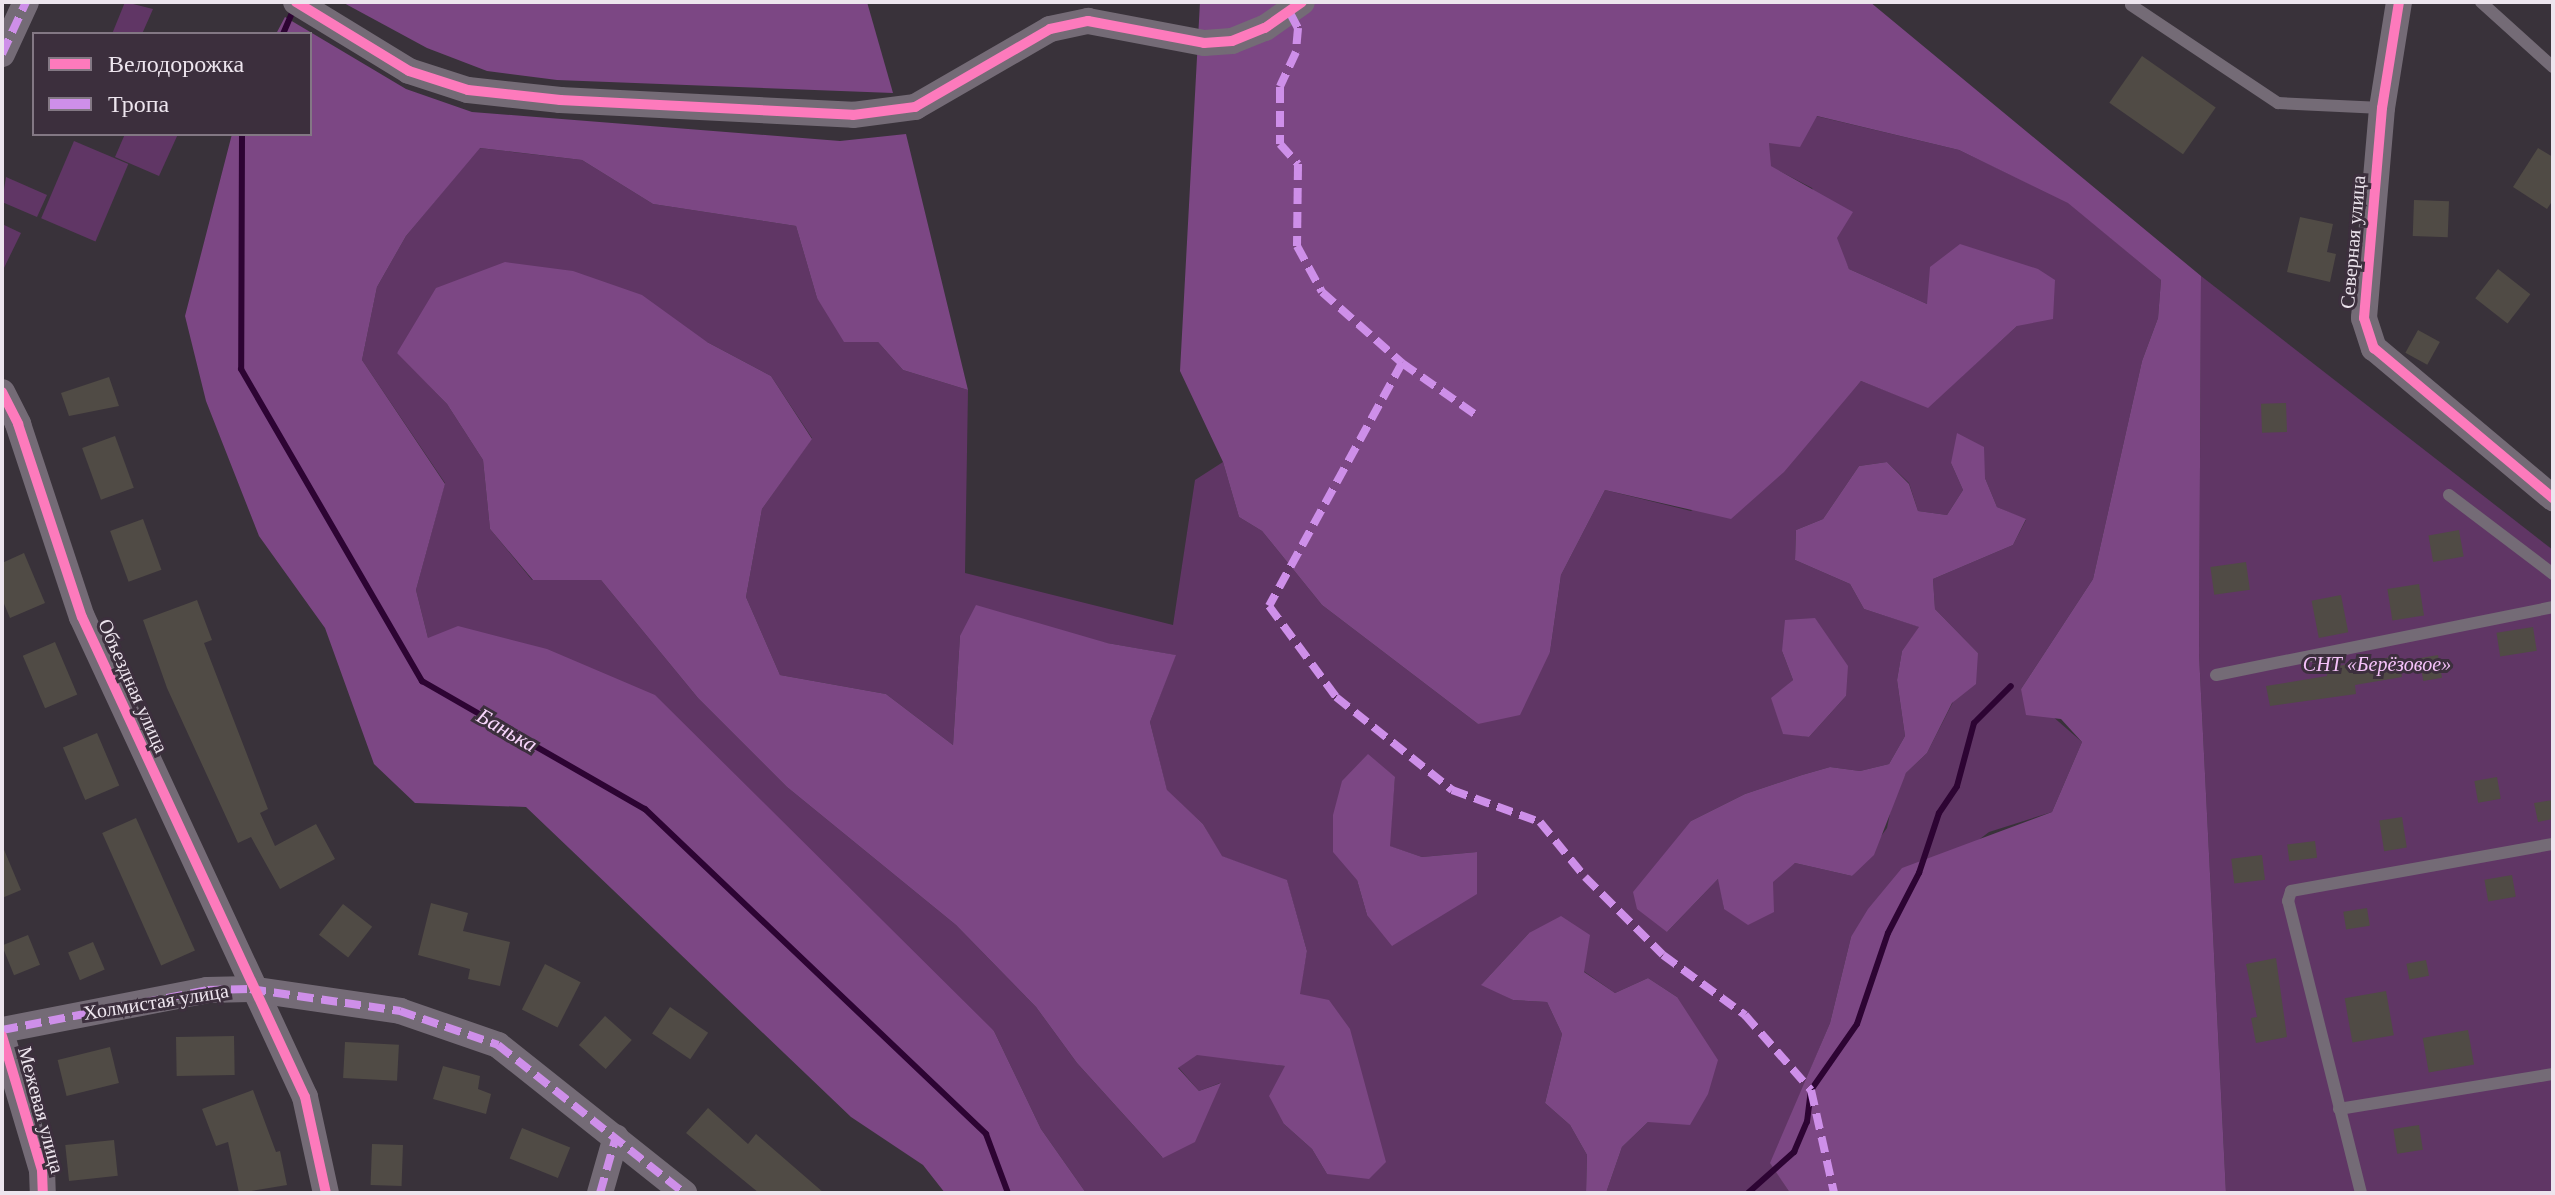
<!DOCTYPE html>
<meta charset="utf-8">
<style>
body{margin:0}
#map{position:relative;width:2555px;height:1195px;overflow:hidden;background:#39323a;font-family:Georgia,serif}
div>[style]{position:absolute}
.green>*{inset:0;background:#603665;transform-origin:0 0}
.forest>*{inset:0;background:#7c4784}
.stream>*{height:6px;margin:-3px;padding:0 3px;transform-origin:3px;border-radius:3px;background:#2d0433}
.building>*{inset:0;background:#504b45;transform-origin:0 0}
.service>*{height:12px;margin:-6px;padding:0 6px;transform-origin:6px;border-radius:6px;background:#746b76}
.minor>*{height:26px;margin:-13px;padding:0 13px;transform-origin:13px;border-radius:13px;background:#746b76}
.quiet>*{height:8px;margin-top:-4px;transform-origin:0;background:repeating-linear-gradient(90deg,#ce8fe9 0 16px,transparent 0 24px)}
.cycleway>*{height:10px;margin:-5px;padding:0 5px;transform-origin:5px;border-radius:5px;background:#fd7abc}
span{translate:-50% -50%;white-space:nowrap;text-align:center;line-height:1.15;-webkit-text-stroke:6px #3c2f3d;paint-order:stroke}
.street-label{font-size:20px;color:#ede5ee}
.park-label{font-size:20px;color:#f5c2fa;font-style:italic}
.water-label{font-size:22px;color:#f8d6fc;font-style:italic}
.frame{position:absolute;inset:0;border:4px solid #ede5ee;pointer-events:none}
.legend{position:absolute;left:32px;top:32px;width:280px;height:104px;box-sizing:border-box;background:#3c2f3d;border:2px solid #837884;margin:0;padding:10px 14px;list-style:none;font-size:24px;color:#ede5ee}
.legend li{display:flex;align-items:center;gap:16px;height:40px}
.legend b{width:40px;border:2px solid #837884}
</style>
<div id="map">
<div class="green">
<div style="clip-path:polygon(125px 2px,153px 9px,142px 34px,112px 34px)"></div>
<div style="clip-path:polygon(evenodd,1816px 116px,1959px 150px,2068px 202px,2161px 280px,2158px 318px,2142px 361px,2093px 579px,2021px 689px,2082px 742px,2052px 812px,1989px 832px,1851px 937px,1830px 1023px,1771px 1163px,1790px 1193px,1606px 1193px,1622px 1147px,1648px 1122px,1677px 997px,1648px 978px,1615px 993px,1529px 933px,1482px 984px,1513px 1000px,1547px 1002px,1562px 1034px,1545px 1103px,1570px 1125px,1587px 1155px,1586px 1193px,1086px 1193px,1041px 1129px,994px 1031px,428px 638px,416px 590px,445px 483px,362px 360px,377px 287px,406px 236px,479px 148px,582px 160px,653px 204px,796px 226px,817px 298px,878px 342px,903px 370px,968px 390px,965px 573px,1173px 625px,1195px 480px,1223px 462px,1239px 517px,1262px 531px,1322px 605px,1478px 724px,1550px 652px,1561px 575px,1605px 490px,1691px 511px,1828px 418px,1861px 381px,1928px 407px,2017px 326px,1927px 304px,1849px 269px,1812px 188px,1770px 166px,1768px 143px,1816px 116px,707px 342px,771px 376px,812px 438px,762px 509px,746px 597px,780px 675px,886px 694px,953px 745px,960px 636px,1107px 643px,1175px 655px,1150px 722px,1167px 791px,1203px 824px,1221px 856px,1287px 881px,1307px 951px,1299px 994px,1327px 1174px,1312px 1149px,1284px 1124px,1285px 1066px,1197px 1054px,1178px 1067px,1199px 1091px,1220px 1083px,1162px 1157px,1077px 1063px,1036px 1007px,956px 925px,787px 787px,698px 698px,601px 580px,532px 580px,490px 529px,483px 460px,447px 404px,397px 352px,707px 342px,1816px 116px,1887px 462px,1909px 483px,1918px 511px,1947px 515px,1963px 490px,1951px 463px,1985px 478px,1997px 507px,2026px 520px,2013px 545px,1933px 579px,1935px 609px,1978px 653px,1927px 753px,1906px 773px,1893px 799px,1887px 828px,1852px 876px,1795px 863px,1724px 909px,1719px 878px,1667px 932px,1691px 821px,1745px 794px,1802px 775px,1830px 767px,1860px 771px,1889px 764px,1905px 736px,1897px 680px,1902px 651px,1920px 627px,1864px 609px,1850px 584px,1795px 560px,1796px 530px,1823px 519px,1859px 466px,1887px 462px,1816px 116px,1782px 651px,1846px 696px,1809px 737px,1783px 733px,1772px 699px,1793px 680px,1782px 651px,1816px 116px,1395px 777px,1389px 846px,1422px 857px,1477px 852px,1367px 915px,1357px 880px,1395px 777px)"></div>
<div style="clip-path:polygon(125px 134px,178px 134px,159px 176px,115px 157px)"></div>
<div style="left:74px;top:141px;width:59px;height:84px;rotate:23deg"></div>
<div style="clip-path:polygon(6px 177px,47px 195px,37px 217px,2px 202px)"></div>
<div style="clip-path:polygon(2px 224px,21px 233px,2px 272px)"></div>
<div style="clip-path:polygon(2201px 276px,2553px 550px,2553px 1193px,2226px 1193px,2199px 654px)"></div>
</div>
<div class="forest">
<div style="clip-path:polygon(342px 2px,867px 2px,893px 93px,557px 80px,487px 71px,427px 48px)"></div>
<div style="clip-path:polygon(1200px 2px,1870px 2px,2201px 276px,2199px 654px,2226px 1193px,1790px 1193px,1770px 1163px,1830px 1023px,1851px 937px,1868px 909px,1902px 868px,2052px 812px,2082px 742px,2061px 719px,2026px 715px,2021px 689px,2093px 579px,2142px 361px,2158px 318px,2161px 280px,2068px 203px,1959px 150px,1817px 116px,1800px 147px,1769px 143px,1771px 166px,1853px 212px,1837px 238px,1849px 269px,1927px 304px,1930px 267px,1960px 244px,2038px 269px,2055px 280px,2053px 319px,2017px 326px,1928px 408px,1861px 381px,1784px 472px,1731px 519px,1605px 490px,1561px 575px,1550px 652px,1520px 715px,1478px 724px,1322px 605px,1262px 531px,1239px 517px,1223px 462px,1180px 371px)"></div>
<div style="clip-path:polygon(285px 17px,406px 89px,472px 112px,840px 141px,906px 134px,968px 390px,903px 370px,878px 342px,844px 342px,817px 298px,796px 226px,653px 204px,582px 160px,480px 148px,406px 236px,377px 287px,362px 360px,445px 484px,416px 590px,428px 638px,458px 626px,547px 649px,655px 695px,994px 1031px,1041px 1129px,1086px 1193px,945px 1193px,923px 1165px,851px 1117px,526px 807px,415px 803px,374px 764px,325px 628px,259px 536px,206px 401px,185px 316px,232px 134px,310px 134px,310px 34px,276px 34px)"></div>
<div style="clip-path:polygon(505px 262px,573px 271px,642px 295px,707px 342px,771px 376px,812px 439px,762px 509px,746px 597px,780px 675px,886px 694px,953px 745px,960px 636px,976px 605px,1107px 643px,1176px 655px,1150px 722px,1167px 790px,1203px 824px,1222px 856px,1287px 880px,1307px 951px,1300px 994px,1329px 1000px,1350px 1029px,1386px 1162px,1369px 1179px,1327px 1174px,1312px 1149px,1284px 1124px,1269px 1096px,1285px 1066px,1197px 1055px,1178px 1068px,1199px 1091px,1221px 1083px,1195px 1142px,1163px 1158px,1077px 1063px,1036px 1007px,956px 925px,787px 787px,698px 698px,601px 580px,533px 580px,490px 529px,483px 460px,447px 404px,397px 353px,436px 288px)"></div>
<div style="clip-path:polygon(1957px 433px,1984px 447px,1985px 478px,1997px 507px,2026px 519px,2013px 545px,1933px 579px,1935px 609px,1978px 653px,1976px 684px,1952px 703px,1927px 753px,1906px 773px,1874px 855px,1852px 876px,1795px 863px,1773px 882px,1774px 912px,1748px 925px,1724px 909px,1718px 879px,1667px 932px,1637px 909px,1633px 892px,1691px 821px,1745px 794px,1802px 775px,1830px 767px,1860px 771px,1889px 764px,1905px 736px,1897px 680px,1902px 651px,1919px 627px,1864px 609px,1850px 584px,1795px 560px,1796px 530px,1823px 519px,1859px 466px,1887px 462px,1909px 484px,1918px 511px,1947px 515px,1963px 490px,1951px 463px)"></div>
<div style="clip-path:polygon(1815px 618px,1848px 666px,1846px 696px,1809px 737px,1783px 734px,1771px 698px,1793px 680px,1782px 651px,1785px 620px)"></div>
<div style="clip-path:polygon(1368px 754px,1395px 777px,1390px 846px,1422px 857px,1477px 852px,1477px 894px,1392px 946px,1367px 915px,1357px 880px,1333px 852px,1333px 815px,1342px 781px)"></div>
<div style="clip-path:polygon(1561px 916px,1590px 935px,1584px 972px,1615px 993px,1648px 978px,1677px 997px,1718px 1060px,1708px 1094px,1690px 1125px,1648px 1122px,1622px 1147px,1606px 1193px,1586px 1193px,1587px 1155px,1570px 1125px,1545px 1103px,1562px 1034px,1547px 1002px,1513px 1000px,1481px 985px,1529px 933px)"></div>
</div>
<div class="stream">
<div style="left:283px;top:34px;width:26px;rotate:-67deg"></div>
<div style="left:242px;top:134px;width:235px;rotate:90.2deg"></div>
<div style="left:241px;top:369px;width:361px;rotate:59.9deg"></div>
<div style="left:422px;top:681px;width:257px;rotate:29.9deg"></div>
<div style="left:645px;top:809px;width:471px;rotate:43.6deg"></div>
<div style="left:986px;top:1134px;width:63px;rotate:69.6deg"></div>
<div style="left:1748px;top:1193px;width:62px;rotate:-41.7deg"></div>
<div style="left:1794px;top:1152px;width:33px;rotate:-67deg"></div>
<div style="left:1807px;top:1122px;width:32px;rotate:-83deg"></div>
<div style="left:1811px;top:1090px;width:80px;rotate:-55.1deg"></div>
<div style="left:1857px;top:1024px;width:96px;rotate:-71.2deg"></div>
<div style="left:1888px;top:933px;width:68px;rotate:-62.7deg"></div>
<div style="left:1919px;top:873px;width:63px;rotate:-71.6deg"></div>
<div style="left:1939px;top:813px;width:32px;rotate:-56deg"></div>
<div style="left:1957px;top:786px;width:65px;rotate:-74.9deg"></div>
<div style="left:1974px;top:723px;width:52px;rotate:-45deg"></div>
</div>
<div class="building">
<div style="left:2142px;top:56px;width:90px;height:57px;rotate:35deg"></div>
<div style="clip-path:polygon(2538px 148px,2553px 157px,2553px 200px,2547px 209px,2513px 187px)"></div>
<div style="left:2414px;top:200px;width:35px;height:36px;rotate:2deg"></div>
<div style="clip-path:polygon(2300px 217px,2333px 224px,2327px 252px,2336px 254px,2330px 282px,2287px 272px)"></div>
<div style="left:2498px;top:269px;width:41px;height:37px;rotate:38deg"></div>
<div style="left:2418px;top:330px;width:25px;height:26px;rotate:29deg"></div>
<div style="clip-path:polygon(109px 377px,119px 406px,69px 416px,61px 393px)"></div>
<div style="left:2286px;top:403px;width:29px;height:25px;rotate:88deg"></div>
<div style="left:115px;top:436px;width:55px;height:35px;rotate:70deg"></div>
<div style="left:143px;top:519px;width:54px;height:35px;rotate:70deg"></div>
<div style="left:2459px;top:530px;width:27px;height:31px;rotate:80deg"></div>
<div style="clip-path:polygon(24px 553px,45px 603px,10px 618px,2px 599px,2px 563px)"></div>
<div style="left:2246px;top:562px;width:28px;height:36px;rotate:82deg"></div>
<div style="left:2419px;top:584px;width:32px;height:32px;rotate:81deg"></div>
<div style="left:2341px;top:595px;width:38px;height:30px;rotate:79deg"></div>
<div style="clip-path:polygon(197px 600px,212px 640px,204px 643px,268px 809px,260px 813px,275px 846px,316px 824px,335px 859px,280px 889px,251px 837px,238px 843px,167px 688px,143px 620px)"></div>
<div style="left:2533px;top:627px;width:24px;height:37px;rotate:81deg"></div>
<div style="left:55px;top:642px;width:57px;height:35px;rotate:67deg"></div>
<div style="left:2438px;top:655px;width:23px;height:19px;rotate:80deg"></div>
<div style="clip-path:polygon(2398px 656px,2402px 677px,2355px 685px,2356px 694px,2270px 706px,2266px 686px,2327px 676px,2326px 668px)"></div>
<div style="left:97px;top:733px;width:57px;height:37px;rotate:67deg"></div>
<div style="left:2497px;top:777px;width:22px;height:23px;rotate:80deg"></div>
<div style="clip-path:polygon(2553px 800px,2553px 819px,2538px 822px,2534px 803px)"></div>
<div style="left:2402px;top:817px;width:31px;height:23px;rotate:81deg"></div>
<div style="left:136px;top:818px;width:145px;height:37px;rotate:66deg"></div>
<div style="left:2315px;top:841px;width:17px;height:28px;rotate:83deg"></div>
<div style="clip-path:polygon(2px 845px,21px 890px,2px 898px)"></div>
<div style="left:2262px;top:855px;width:25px;height:31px;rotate:83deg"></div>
<div style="left:2512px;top:875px;width:22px;height:28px;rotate:80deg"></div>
<div style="clip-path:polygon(431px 903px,468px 913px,463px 931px,510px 942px,500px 986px,468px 979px,470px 969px,418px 955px)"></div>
<div style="left:343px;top:904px;width:37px;height:39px;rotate:38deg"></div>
<div style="left:2367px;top:908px;width:18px;height:24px;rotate:81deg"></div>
<div style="left:28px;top:935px;width:32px;height:28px;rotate:68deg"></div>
<div style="left:93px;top:942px;width:30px;height:27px;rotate:67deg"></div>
<div style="clip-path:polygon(2276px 958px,2287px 1037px,2256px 1043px,2251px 1018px,2257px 1017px,2246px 964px)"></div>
<div style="left:2426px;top:960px;width:16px;height:20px;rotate:79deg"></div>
<div style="left:545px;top:964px;width:40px;height:51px;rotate:27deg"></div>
<div style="left:2386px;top:991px;width:45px;height:42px;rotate:80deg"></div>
<div style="left:670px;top:1007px;width:46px;height:32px;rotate:34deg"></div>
<div style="left:605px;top:1016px;width:36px;height:39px;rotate:42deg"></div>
<div style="left:2468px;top:1030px;width:35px;height:46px;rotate:80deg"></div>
<div style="left:234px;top:1036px;width:39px;height:58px;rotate:89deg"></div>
<div style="left:345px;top:1042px;width:54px;height:36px;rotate:3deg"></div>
<div style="left:110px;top:1047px;width:37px;height:54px;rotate:76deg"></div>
<div style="clip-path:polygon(443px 1066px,480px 1076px,478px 1089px,491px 1094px,486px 1114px,433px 1099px)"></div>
<div style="clip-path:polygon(253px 1090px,276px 1152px,280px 1151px,287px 1185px,239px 1193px,228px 1142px,216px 1146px,202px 1109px)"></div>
<div style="clip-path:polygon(708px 1108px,748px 1144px,756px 1134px,824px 1193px,759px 1193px,686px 1133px)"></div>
<div style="left:2419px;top:1125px;width:25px;height:26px;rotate:81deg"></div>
<div style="left:522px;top:1128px;width:52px;height:33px;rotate:22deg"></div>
<div style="left:114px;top:1140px;width:36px;height:49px;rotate:84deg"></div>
<div style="left:372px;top:1144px;width:31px;height:41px;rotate:2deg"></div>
</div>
<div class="service">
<div style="left:2481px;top:2px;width:97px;rotate:42.1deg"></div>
<div style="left:2131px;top:5px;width:177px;rotate:33.7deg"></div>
<div style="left:2278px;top:103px;width:104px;rotate:2.8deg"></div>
<div style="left:2449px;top:495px;width:131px;rotate:37.2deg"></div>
<div style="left:2216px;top:675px;width:344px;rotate:-11.4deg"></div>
<div style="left:2339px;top:1109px;width:217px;rotate:-9.3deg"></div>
<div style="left:2361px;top:1193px;width:301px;rotate:-104deg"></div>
<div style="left:2288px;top:901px;width:10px;rotate:-73deg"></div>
<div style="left:2291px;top:891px;width:266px;rotate:-10.2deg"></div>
</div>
<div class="minor">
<div style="left:296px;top:2px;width:132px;rotate:31.4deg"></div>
<div style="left:409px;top:71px;width:62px;rotate:17.9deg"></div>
<div style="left:468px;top:90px;width:93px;rotate:6.2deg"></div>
<div style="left:560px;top:100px;width:293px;rotate:2.9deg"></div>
<div style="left:853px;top:115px;width:63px;rotate:-7.4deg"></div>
<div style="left:915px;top:107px;width:156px;rotate:-30deg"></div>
<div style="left:1050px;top:29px;width:39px;rotate:-12deg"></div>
<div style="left:1088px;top:21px;width:118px;rotate:10.7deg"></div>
<div style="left:1204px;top:43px;width:28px;rotate:-4deg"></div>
<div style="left:1232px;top:41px;width:35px;rotate:-22deg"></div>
<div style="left:1265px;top:28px;width:45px;rotate:-35.1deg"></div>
<div style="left:2399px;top:2px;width:107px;rotate:99.1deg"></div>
<div style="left:2382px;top:108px;width:211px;rotate:94.9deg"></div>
<div style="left:2364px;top:318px;width:32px;rotate:72deg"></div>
<div style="left:2374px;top:348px;width:234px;rotate:40deg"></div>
<div style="left:2px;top:54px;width:57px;rotate:-65.2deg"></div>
<div style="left:2px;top:392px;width:36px;rotate:63deg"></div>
<div style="left:18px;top:424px;width:203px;rotate:71.7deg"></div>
<div style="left:82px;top:617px;width:529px;rotate:65.08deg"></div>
<div style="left:305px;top:1097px;width:98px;rotate:77.7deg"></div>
<div style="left:2px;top:1030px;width:209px;rotate:-11deg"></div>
<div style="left:207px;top:990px;width:43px;rotate:-1.3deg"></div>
<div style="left:250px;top:989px;width:152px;rotate:8.3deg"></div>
<div style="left:400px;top:1011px;width:104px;rotate:19.1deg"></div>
<div style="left:498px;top:1045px;width:238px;rotate:38.5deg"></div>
<div style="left:2px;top:1036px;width:140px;rotate:73.4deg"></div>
<div style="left:42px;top:1170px;width:23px;rotate:88deg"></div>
<div style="left:600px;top:1193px;width:58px;rotate:-74.1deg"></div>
</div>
<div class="quiet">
<div style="left:1290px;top:13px;width:17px;rotate:62deg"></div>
<div style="left:1298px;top:28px;width:24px;rotate:95deg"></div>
<div style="left:1296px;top:52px;width:38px;rotate:115deg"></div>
<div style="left:1280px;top:87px;width:57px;rotate:90deg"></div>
<div style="left:1280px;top:144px;width:27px;rotate:48deg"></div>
<div style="left:1298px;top:164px;width:82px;rotate:90.7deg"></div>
<div style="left:1297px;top:246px;width:52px;rotate:61.5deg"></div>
<div style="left:1322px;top:292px;width:107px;rotate:41.6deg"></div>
<div style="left:1402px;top:363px;width:90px;rotate:35.1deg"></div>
<div style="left:2px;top:54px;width:57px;rotate:-65.2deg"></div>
<div style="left:1402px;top:363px;width:277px;rotate:118.7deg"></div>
<div style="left:1269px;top:606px;width:113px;rotate:53.6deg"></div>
<div style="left:1336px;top:697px;width:149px;rotate:38.7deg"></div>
<div style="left:1452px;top:790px;width:94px;rotate:20deg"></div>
<div style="left:1540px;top:822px;width:71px;rotate:50.7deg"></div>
<div style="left:1585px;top:877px;width:110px;rotate:45deg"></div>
<div style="left:1663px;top:955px;width:102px;rotate:36.2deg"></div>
<div style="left:1745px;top:1015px;width:100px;rotate:48.7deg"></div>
<div style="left:1811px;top:1090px;width:106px;rotate:77.4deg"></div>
<div style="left:2px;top:1030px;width:209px;rotate:-11deg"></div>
<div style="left:207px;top:990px;width:43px;rotate:-1.3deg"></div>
<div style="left:250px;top:989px;width:152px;rotate:8.3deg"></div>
<div style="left:400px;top:1011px;width:104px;rotate:19.1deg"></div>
<div style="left:498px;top:1045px;width:238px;rotate:38.5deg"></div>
<div style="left:600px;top:1193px;width:58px;rotate:-74.1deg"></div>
</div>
<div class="cycleway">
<div style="left:296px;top:2px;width:132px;rotate:31.4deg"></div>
<div style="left:409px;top:71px;width:62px;rotate:17.9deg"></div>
<div style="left:468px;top:90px;width:93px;rotate:6.2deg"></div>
<div style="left:560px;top:100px;width:293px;rotate:2.9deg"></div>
<div style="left:853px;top:115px;width:63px;rotate:-7.4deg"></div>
<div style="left:915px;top:107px;width:156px;rotate:-30deg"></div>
<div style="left:1050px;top:29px;width:39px;rotate:-12deg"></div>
<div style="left:1088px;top:21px;width:118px;rotate:10.7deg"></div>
<div style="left:1204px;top:43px;width:28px;rotate:-4deg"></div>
<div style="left:1232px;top:41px;width:35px;rotate:-22deg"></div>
<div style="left:1265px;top:28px;width:45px;rotate:-35.1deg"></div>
<div style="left:2399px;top:2px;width:107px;rotate:99.1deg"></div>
<div style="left:2382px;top:108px;width:211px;rotate:94.9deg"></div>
<div style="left:2364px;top:318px;width:32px;rotate:72deg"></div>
<div style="left:2374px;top:348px;width:234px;rotate:40deg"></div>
<div style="left:2px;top:392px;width:36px;rotate:63deg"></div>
<div style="left:18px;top:424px;width:203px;rotate:71.7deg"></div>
<div style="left:82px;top:617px;width:529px;rotate:65.08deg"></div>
<div style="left:305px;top:1097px;width:98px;rotate:77.7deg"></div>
<div style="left:2px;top:1036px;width:140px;rotate:73.4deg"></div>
<div style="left:42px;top:1170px;width:23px;rotate:88deg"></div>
</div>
<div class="street-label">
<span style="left:2353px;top:242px;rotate:-85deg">Северная улица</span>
<span style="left:133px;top:686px;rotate:66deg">Объездная улица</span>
<span style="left:156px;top:1002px;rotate:-9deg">Холмистая улица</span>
<span style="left:41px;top:1110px;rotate:75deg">Межевая улица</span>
</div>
<div class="park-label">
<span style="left:2377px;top:664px">СНТ «Берёзовое»</span>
</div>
<div class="water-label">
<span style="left:507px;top:730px;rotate:30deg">Банька</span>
</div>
<div class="frame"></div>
<ul class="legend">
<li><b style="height:10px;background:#fd7abc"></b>Велодорожка</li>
<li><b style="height:10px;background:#ce8fe9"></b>Тропа</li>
</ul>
</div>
